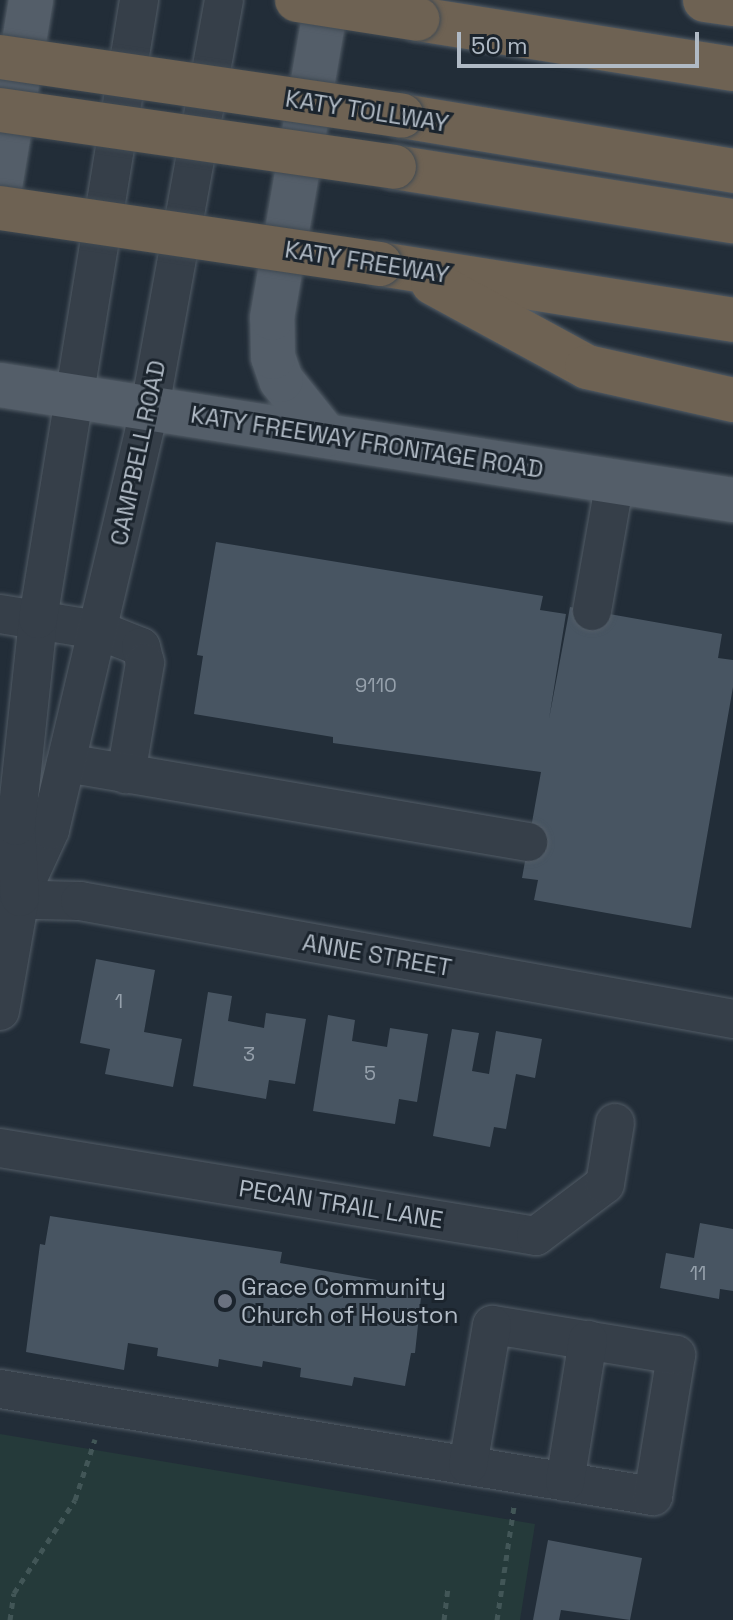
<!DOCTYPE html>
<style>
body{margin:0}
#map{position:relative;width:733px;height:1620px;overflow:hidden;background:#222d38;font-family:"Space Grotesk",sans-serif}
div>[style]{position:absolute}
.green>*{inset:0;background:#253a3a}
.building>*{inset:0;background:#485562}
.path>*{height:5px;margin-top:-2.5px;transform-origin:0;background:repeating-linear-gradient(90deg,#425657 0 6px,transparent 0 12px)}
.roads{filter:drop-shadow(0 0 2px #535d67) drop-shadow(0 0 2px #535d67)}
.minor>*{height:38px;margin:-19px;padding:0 19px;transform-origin:19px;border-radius:19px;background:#363f49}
.major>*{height:44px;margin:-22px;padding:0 22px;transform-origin:22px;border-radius:22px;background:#545e69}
.highway>*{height:44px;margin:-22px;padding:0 22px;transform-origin:22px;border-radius:22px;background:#6e6253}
.bridges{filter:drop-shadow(0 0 2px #404a53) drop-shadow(0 0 2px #404a53)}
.highway-bridge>*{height:44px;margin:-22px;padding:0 22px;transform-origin:22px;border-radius:22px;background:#6e6253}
.dots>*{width:22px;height:22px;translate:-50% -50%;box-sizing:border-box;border:4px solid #1b242d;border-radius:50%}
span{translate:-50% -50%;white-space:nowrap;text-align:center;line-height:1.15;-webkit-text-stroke:6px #1b242d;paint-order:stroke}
.number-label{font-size:20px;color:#96a1ac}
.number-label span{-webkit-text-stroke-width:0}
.street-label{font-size:24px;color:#b0bac5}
.poi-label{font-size:24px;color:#b0bac5}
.left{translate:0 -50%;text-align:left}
.scale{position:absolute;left:457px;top:32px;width:242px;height:36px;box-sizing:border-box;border:4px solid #b0bac5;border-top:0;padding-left:10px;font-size:24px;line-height:28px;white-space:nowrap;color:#b0bac5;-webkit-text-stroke:6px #1b242d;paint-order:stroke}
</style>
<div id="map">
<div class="green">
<div style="clip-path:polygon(0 1434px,535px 1524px,520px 1620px,0 1620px)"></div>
</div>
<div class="building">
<div style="clip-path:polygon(216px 542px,543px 596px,540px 610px,566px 614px,549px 719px,570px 607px,722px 634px,718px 658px,733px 660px,733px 687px,691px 928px,534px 900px,538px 880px,522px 878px,541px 772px,333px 743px,333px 737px,194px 714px,203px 656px,197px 655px)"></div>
<div style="clip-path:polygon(96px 959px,155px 970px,144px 1032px,182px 1039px,173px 1087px,105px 1074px,110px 1049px,80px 1043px)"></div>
<div style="clip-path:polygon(208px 992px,232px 996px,228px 1021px,264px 1028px,266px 1013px,306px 1019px,295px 1084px,269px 1080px,266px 1099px,193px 1086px)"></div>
<div style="clip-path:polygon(328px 1015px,355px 1020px,352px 1041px,387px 1047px,390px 1028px,428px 1034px,417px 1102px,399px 1099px,395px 1124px,313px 1111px)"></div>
<div style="clip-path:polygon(452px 1029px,479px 1033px,472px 1071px,489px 1074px,496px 1031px,542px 1039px,535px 1078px,516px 1074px,506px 1129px,494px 1127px,490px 1147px,433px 1136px)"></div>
<div style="clip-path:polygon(50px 1216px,282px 1252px,280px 1263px,422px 1288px,415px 1353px,411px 1353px,405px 1386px,354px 1377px,352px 1386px,300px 1377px,301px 1368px,263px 1361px,262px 1367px,219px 1359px,218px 1367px,157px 1356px,158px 1348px,128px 1343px,124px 1370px,26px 1352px,40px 1244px,45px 1245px)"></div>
<div style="clip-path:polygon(700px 1223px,733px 1229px,733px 1291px,720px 1289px,719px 1299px,660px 1288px,666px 1253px,694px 1258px)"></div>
<div style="clip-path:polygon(548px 1540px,642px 1558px,630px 1620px,561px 1610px,559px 1620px,533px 1620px)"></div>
</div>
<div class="path">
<div style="left:10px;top:1620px;width:27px;rotate:-82deg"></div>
<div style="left:14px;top:1593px;width:111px;rotate:-56.7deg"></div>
<div style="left:75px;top:1500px;width:64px;rotate:-71.8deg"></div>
<div style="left:444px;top:1620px;width:33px;rotate:-83deg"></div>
<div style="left:497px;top:1620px;width:115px;rotate:-81.5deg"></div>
</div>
<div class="roads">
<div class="minor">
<div style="left:592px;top:611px;width:132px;rotate:-80deg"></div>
<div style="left:0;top:614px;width:99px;rotate:9.3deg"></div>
<div style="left:98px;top:630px;width:46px;rotate:21.6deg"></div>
<div style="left:141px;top:647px;width:16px;rotate:76deg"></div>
<div style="left:145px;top:663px;width:113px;rotate:99.7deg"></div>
<div style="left:66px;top:763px;width:469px;rotate:9.7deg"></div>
<div style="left:22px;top:891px;width:67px;rotate:-65.3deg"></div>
<div style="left:50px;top:830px;width:435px;rotate:-76.7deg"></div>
<div style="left:150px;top:407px;width:414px;rotate:-79.7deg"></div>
<div style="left:0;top:899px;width:80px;rotate:1.4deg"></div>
<div style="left:80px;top:901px;width:664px;rotate:10.24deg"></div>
<div style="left:0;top:1011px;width:116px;rotate:-80deg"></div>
<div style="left:20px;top:897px;width:71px;rotate:-93.2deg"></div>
<div style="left:16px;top:826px;width:208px;rotate:-83.9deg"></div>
<div style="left:38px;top:619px;width:627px;rotate:-80.73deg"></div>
<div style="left:0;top:1148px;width:543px;rotate:9.32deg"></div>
<div style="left:536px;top:1236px;width:86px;rotate:-37deg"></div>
<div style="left:605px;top:1184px;width:62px;rotate:-80.7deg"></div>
<div style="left:0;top:1389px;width:662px;rotate:9.31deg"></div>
<div style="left:653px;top:1496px;width:143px;rotate:-80.7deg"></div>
<div style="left:676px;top:1355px;width:186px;rotate:-170.7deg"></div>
<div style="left:492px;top:1325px;width:142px;rotate:99.7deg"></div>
<div style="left:565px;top:1482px;width:144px;rotate:-80.8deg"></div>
</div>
<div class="major">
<div style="left:0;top:187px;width:190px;rotate:-80.6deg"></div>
<div style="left:0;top:385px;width:742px;rotate:8.92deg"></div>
<div style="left:325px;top:435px;width:70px;rotate:-128.7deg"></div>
<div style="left:281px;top:380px;width:24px;rotate:-109deg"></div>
<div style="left:273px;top:357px;width:39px;rotate:-91deg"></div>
<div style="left:272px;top:318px;width:323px;rotate:-80.2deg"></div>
</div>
<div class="highway">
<div style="left:705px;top:0;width:28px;rotate:8deg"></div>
<div style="left:418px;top:19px;width:319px;rotate:9deg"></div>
<div style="left:402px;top:116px;width:336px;rotate:9.4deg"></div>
<div style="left:394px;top:167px;width:343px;rotate:9.1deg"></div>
<div style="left:380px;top:264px;width:357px;rotate:9deg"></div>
<div style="left:433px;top:283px;width:175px;rotate:28.6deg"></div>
<div style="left:587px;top:367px;width:150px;rotate:12.7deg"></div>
</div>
</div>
<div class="bridges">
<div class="highway-bridge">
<div style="left:297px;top:0;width:122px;rotate:8.9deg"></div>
<div style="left:0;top:57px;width:406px;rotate:8.3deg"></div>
<div style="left:0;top:110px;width:398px;rotate:8.2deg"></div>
<div style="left:0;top:208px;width:384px;rotate:8.4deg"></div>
</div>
</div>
<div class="dots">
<div style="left:225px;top:1301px;background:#6b7280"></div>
</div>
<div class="number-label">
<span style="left:376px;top:685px">9110</span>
<span style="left:119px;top:1001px">1</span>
<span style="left:249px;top:1054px">3</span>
<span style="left:370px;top:1073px">5</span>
<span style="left:698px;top:1273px">11</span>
</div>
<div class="street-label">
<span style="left:367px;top:111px;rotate:9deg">KATY TOLLWAY</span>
<span style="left:367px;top:262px;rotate:9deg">KATY FREEWAY</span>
<span style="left:367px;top:442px;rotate:9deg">KATY FREEWAY FRONTAGE ROAD</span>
<span style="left:138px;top:453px;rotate:-78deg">CAMPBELL ROAD</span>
<span style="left:377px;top:955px;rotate:10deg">ANNE STREET</span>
<span style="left:341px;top:1204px;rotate:9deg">PECAN TRAIL LANE</span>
</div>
<div class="poi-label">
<span class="left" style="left:241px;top:1301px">Grace Community<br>Church of Houston</span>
</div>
<div class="scale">50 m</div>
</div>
